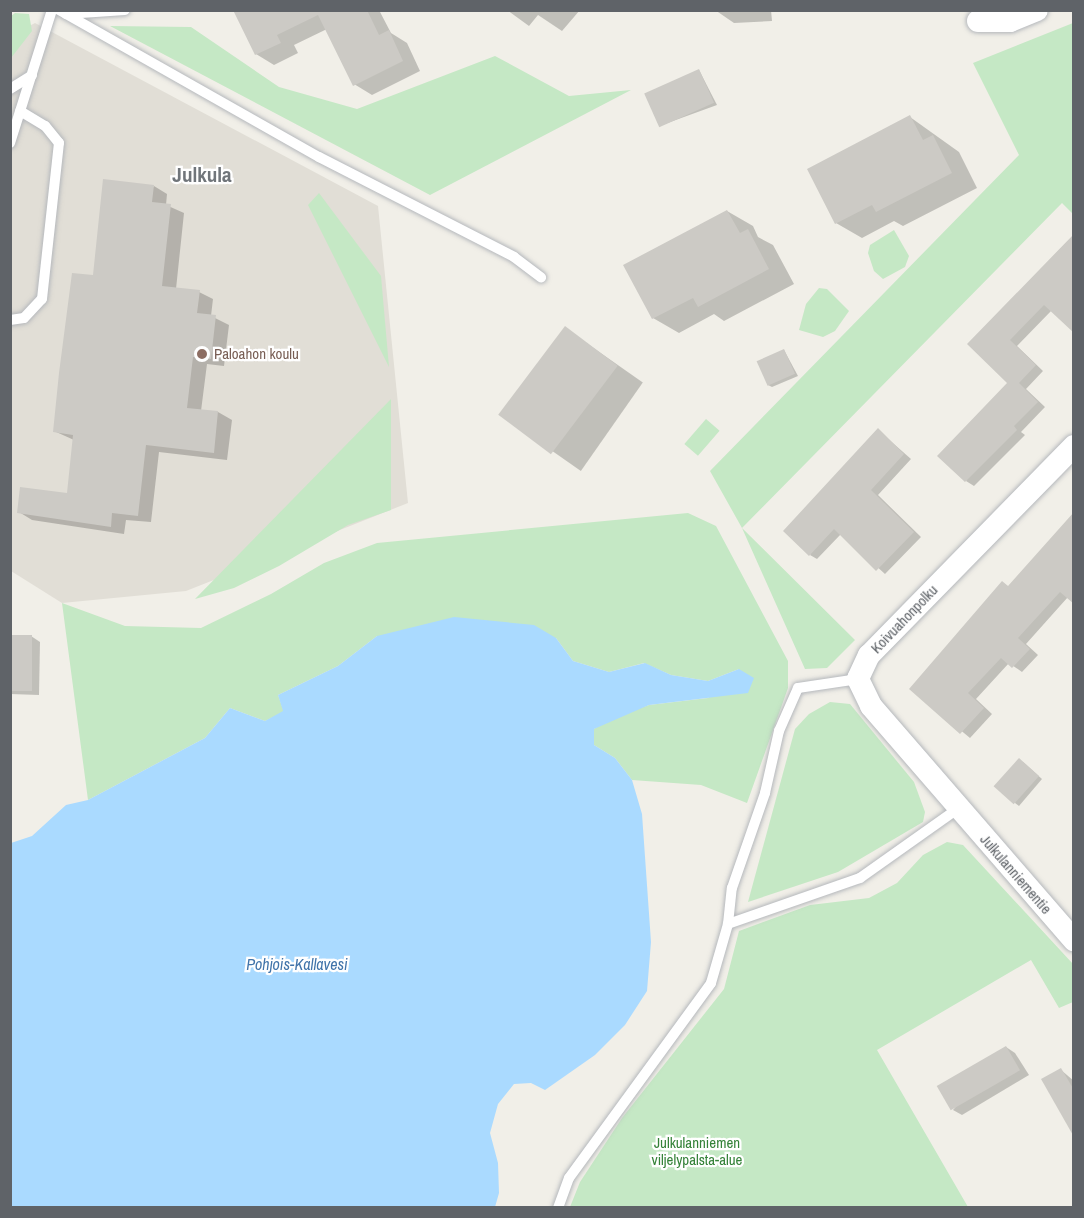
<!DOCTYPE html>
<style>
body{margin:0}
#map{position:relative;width:1084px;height:1218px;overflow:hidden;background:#f1efe8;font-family:"Archivo Narrow",sans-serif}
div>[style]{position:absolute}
.education>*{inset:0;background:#e1ded6}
.green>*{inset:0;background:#c5e8c5;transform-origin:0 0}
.water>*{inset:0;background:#aadaff}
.shadow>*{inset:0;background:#0003;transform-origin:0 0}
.building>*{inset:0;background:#cccac5;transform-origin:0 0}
.roads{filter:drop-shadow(0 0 2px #b5b8bc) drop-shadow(0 0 2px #b5b8bc)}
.lane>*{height:10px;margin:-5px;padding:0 5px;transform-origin:5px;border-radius:5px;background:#fff}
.street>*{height:22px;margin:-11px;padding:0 11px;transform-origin:11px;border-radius:11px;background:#fff}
.dots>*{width:16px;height:16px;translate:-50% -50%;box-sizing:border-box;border:3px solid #fff;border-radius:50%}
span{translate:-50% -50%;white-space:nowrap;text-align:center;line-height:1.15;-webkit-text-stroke:4.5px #fff;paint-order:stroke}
.education-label{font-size:15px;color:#785e54}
.left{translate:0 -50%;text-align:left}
.street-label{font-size:15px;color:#5f6368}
.park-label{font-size:15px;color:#348238}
.water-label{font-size:16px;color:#4174aa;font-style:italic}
.district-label{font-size:21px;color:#70757a;font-weight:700}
.frame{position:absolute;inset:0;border:12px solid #5f6368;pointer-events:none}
</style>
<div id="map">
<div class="education">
<div style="clip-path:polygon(35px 23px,378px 206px,408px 503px,186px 591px,62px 603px,11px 571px,10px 36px)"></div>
</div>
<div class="green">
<div style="clip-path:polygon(15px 13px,29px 14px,32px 31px,11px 58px,11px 16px)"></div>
<div style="clip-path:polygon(1073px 23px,1073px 214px,1062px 203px,742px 528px,855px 640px,827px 668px,805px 669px,742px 528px,710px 471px,1019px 155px,973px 63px)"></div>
<div style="clip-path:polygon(110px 26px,191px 27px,279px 87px,357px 109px,495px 56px,569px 96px,631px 90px,430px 195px)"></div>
<div style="clip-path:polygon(319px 193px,381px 276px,389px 367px,308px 205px)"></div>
<div style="clip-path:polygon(894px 230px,909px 256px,905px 267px,883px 279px,874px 271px,868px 253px,870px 245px)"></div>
<div style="clip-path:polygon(819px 288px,827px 289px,849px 311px,835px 331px,823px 337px,799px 330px,806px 304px)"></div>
<div style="clip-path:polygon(391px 399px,391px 510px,348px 525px,279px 566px,234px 588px,195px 599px)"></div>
<div style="left:706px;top:419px;width:18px;height:33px;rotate:41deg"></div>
<div style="clip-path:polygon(688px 513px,716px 526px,788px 661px,788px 688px,747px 803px,701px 785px,632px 780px,615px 758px,594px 745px,594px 729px,611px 718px,649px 705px,708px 698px,739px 669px,708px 681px,671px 675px,644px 663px,609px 672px,573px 661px,556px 638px,377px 636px,338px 666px,278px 695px,284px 712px,265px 721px,230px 708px,205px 738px,88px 800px,62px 603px,125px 626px,201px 628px,271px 594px,324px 563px,377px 543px)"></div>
<div style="clip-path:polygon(830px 702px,850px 704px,914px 782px,925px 812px,923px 822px,838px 872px,748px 902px,795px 729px,809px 714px)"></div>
<div style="clip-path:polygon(947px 842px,963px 845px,1073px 964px,1073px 1002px,1059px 1008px,1031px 960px,877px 1050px,968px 1207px,570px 1207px,580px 1182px,622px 1118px,724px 989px,739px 931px,810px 905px,869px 898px,897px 883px,923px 855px)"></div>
</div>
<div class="water">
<div style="clip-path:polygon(454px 617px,534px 625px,556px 638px,573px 661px,609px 672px,645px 663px,671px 675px,708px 681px,739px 669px,754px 678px,748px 693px,649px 705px,594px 729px,594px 745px,615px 758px,632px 780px,642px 814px,651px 942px,647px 991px,625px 1025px,595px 1055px,545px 1090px,531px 1083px,514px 1084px,498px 1104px,490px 1133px,498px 1163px,499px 1193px,495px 1207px,11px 1207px,11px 843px,32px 836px,66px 805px,88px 800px,205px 738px,230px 708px,265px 721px,283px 711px,278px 695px,338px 666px,377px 636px)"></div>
</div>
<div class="shadow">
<div style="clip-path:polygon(235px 10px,379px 10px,391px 33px,407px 43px,420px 71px,372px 95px,354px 84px,327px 29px,294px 45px,298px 53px,274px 65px,256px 54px)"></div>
<div style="clip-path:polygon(507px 10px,580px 10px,562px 31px,538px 15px,529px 26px)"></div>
<div style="clip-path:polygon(715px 10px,771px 10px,772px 21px,734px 23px)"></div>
<div style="clip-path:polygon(699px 70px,717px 105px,662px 125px,658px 122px)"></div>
<div style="clip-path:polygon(910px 117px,959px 152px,977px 188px,903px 226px,894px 221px,862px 238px,836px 223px)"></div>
<div style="clip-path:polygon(154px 186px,167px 194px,166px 205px,184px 213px,176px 289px,199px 292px,213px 299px,211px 316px,229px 325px,224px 366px,207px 364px,201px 411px,218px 412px,232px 420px,227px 460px,159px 452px,151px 522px,126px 520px,124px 534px,32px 520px,19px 512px,68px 495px,74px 440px,54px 431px,94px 277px)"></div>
<div style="clip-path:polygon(727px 211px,753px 226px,758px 237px,773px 245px,794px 284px,724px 321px,714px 314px,679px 333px,653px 318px,625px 265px)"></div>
<div style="clip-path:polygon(1067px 242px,1052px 310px,1017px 346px,1043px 371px,1026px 389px,1045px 407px,1021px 432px,1025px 435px,974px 486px,966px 481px,1009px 383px,969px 344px)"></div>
<div style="left:565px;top:328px;width:95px;height:108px;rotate:35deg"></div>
<div style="clip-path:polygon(784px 350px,798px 376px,772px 387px,768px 385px)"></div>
<div style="clip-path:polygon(878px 430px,911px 459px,878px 495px,921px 537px,885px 574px,841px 534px,817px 559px,810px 555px)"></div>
<div style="clip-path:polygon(1074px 514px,1068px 597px,1026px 644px,1038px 655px,1022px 672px,1009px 663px,976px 699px,992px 714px,970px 738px,911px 689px,1003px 583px,1009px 587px)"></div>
<div style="clip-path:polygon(10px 636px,31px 636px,40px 642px,39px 695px,10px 694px)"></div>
<div style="clip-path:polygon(1023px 762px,1042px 779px,1019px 806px,1015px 803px)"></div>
<div style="clip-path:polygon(1006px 1047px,1015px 1053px,1029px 1075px,962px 1115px,953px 1110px)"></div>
<div style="clip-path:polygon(1061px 1070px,1074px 1081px,1074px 1131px)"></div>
</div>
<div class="building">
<div style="clip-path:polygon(233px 10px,367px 10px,379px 35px,389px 30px,403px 61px,353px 86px,318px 15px,277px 35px,281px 43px,255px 55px)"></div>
<div style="left:699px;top:69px;width:37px;height:60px;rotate:66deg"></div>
<div style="clip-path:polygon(910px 115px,923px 140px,933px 135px,952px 173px,876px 212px,872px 205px,835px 224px,807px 169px)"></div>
<div style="clip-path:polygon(103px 179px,154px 185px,152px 202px,171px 204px,162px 286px,200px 290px,197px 313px,216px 315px,211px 359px,193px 357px,187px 408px,218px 411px,214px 453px,146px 445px,138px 516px,112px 513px,111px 527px,17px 513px,20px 487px,67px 493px,73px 435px,53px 432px,59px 373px,72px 273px,93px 275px)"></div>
<div style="clip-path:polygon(727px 210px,740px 233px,748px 229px,769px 269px,698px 307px,693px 298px,652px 319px,623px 265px)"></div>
<div style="clip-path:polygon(1074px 234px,1074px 333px,1044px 305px,1010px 340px,1036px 365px,1019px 383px,1038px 402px,1014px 426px,1017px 430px,965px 482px,937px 456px,1007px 383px,967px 344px)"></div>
<div style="left:565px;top:326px;width:66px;height:111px;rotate:37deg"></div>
<div style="left:784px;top:349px;width:27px;height:30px;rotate:66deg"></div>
<div style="clip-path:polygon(878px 428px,904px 454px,871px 490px,914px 532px,876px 571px,834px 529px,809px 556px,783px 531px)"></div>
<div style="clip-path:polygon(1074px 512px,1074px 604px,1060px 592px,1018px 638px,1030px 649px,1012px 668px,1001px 658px,968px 693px,984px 708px,960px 734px,909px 689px,1002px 581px,1008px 586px)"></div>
<div style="left:10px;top:635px;width:22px;height:56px"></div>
<div style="left:1019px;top:758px;width:27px;height:38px;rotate:42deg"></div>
<div style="left:1006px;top:1046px;width:28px;height:80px;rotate:60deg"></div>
<div style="clip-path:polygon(1061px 1068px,1074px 1090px,1074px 1137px,1041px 1079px)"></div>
</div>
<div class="roads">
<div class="lane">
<div style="left:59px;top:10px;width:299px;rotate:29.5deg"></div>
<div style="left:319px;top:157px;width:219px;rotate:27.1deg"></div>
<div style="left:514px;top:257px;width:34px;rotate:37deg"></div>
<div style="left:66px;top:14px;width:59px;rotate:-3.9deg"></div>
<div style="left:10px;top:89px;width:26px;rotate:-32deg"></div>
<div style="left:10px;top:143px;width:139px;rotate:-72.5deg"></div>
<div style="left:10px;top:320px;width:14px;rotate:-8deg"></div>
<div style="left:24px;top:318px;width:26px;rotate:-47deg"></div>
<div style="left:42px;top:299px;width:157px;rotate:-83.8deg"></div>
<div style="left:59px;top:143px;width:22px;rotate:-129deg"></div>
<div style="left:45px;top:126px;width:29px;rotate:-149deg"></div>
<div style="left:728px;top:924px;width:140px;rotate:-19.2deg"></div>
<div style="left:860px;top:878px;width:121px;rotate:-35.3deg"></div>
<div style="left:558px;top:1208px;width:32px;rotate:-70deg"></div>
<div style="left:569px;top:1178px;width:241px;rotate:-53.9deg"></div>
<div style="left:711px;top:983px;width:61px;rotate:-73.9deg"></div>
<div style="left:728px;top:924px;width:36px;rotate:-84deg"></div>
<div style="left:732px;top:888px;width:101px;rotate:-70.8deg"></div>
<div style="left:765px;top:793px;width:64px;rotate:-77.3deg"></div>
<div style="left:779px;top:731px;width:47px;rotate:-66.2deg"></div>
<div style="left:798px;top:688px;width:61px;rotate:-8.5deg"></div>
</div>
<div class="street">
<div style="left:978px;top:21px;width:32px"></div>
<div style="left:1010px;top:21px;width:29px;rotate:-22deg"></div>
<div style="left:1074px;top:446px;width:293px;rotate:134.4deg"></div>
<div style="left:869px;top:655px;width:26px;rotate:115deg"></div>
<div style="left:858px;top:679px;width:30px;rotate:64deg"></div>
<div style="left:871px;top:706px;width:310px;rotate:49.1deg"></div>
</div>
</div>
<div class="dots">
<div style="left:202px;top:354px;background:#8d6e63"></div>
</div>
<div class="education-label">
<span class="left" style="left:214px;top:354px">Paloahon koulu</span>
</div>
<div class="street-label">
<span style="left:904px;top:619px;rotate:-46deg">Koivuahonpolku</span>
<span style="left:1016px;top:874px;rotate:49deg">Julkulanniementie</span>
</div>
<div class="park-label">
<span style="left:697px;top:1151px">Julkulanniemen<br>viljelypalsta-alue</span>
</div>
<div class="water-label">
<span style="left:297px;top:964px">Pohjois-Kallavesi</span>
</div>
<div class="district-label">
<span style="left:202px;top:175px">Julkula</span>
</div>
<div class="frame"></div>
</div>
